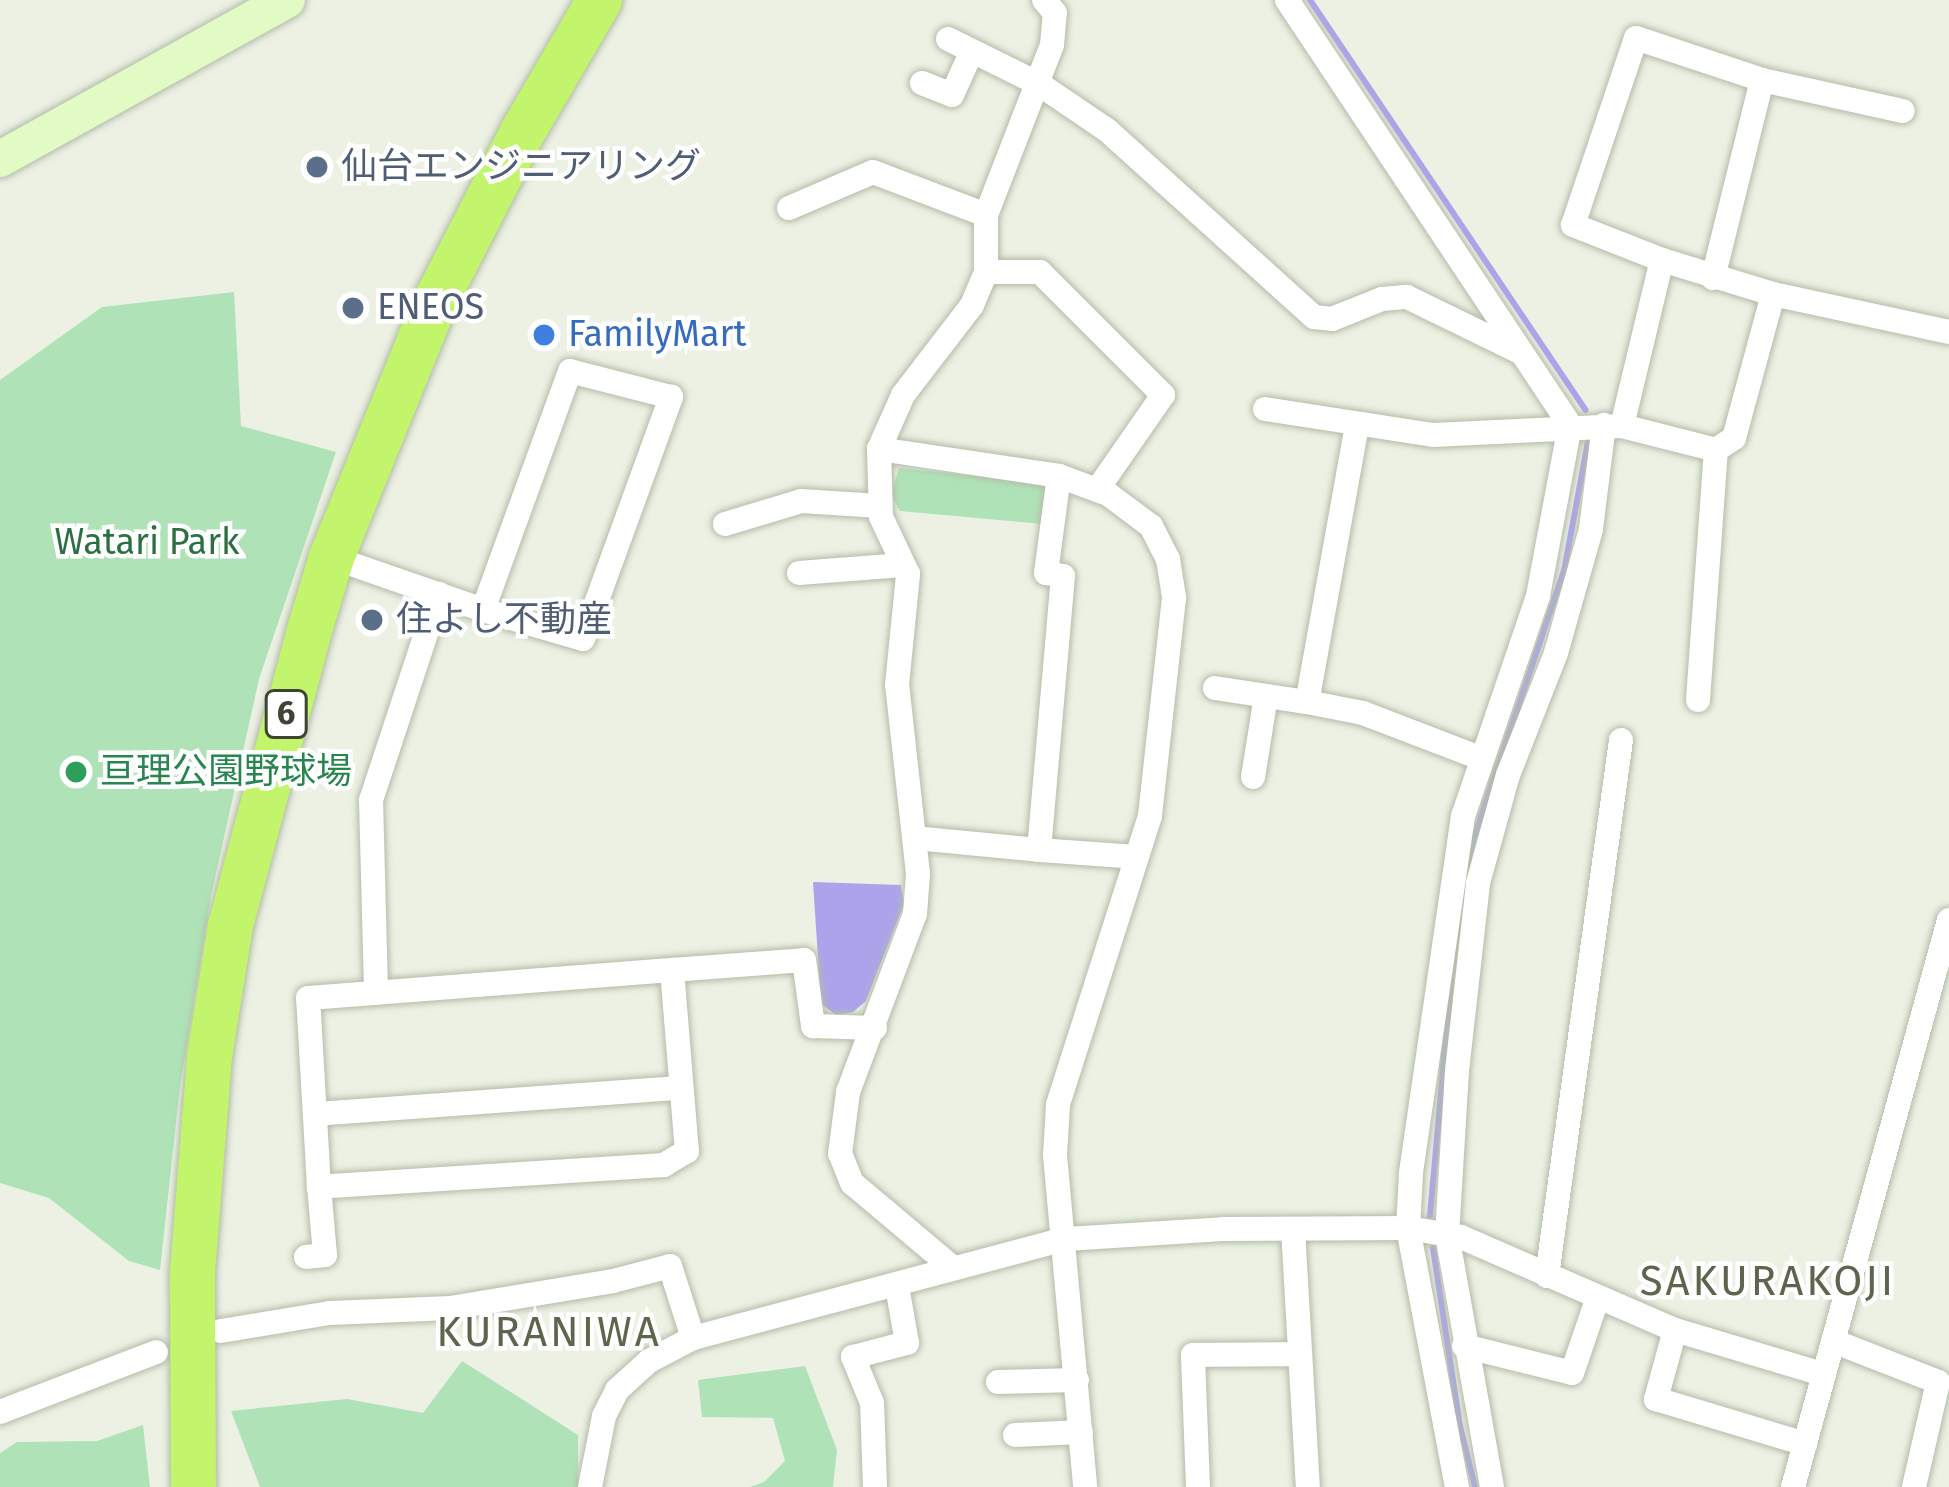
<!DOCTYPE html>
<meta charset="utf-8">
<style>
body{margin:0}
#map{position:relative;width:1949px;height:1487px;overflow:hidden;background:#ecf1e4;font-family:"Fira Sans","Noto Sans JP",sans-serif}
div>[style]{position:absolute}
.green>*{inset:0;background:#afe3b7}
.water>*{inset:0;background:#aca4eb}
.stream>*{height:6px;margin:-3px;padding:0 3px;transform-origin:3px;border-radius:3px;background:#aca4eb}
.roads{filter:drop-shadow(0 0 3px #b4bca8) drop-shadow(0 0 3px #b4bca8)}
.street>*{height:24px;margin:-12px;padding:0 12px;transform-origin:12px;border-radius:12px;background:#fff}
.secondary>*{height:36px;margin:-18px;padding:0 18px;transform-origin:18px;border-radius:18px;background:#e2fbc5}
.highway>*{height:45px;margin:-22.5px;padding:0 22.5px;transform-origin:22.5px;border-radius:22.5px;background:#c2f46c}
.dots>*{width:33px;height:33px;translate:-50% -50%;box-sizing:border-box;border:6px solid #fff;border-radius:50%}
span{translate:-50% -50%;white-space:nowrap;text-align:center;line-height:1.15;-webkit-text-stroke:9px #fff;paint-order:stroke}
.shield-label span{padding:3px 9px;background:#fff;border:3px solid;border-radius:9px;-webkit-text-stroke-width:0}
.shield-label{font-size:33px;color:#3e4335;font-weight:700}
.service-label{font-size:36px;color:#4e5e75}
.left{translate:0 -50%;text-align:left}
.shop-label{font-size:36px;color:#366cbe}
.park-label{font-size:36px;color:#2c7042}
.leisure-label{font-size:36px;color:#27864d}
.quarter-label{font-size:42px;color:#5e654d;letter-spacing:3px}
</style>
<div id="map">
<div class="green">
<div style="clip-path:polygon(234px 292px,241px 426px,336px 452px,259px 679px,211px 896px,180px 1086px,160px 1270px,129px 1261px,49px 1198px,0 1183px,0 380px,102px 307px)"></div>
<div style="clip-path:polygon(899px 468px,1049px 484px,1042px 524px,900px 511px,891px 495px)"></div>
<div style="clip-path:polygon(462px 1361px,578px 1435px,578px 1487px,260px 1487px,231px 1411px,347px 1399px,423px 1413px)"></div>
<div style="clip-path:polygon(805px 1366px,837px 1450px,833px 1487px,750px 1487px,764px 1482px,785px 1461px,773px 1418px,702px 1417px,698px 1380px)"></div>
<div style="clip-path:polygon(143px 1425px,150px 1487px,0 1487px,0 1453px,17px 1442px,97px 1441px)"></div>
</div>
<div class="water">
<div style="clip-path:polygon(813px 882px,901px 885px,904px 904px,866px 1001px,853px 1012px,836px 1015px,821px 1004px)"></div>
</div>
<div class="stream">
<div style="left:1310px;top:0;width:494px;rotate:56.1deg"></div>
<div style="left:1465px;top:883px;width:43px;rotate:-79.2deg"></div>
<div style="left:1473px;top:841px;width:285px;rotate:-71.4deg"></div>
<div style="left:1564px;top:571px;width:131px;rotate:-79.5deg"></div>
<div style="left:1430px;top:1216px;width:238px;rotate:-84.9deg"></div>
<div style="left:1433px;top:1248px;width:180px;rotate:81.4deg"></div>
<div style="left:1460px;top:1426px;width:63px;rotate:76.2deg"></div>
</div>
<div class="roads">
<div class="street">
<div style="left:1287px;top:0;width:511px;rotate:56.34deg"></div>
<div style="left:1570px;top:425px;width:174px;rotate:100.6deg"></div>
<div style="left:1538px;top:596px;width:232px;rotate:108.8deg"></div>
<div style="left:1463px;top:816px;width:362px;rotate:98.3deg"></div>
<div style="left:1411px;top:1174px;width:54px;rotate:93.2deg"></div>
<div style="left:1408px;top:1228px;width:264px;rotate:79.3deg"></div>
<div style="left:948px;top:39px;width:102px;rotate:26.3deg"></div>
<div style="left:1039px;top:84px;width:82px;rotate:34.1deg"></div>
<div style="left:1107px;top:130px;width:279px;rotate:42.1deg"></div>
<div style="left:1314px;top:317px;width:18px;rotate:6deg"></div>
<div style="left:1332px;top:319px;width:54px;rotate:-21.8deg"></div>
<div style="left:1382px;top:299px;width:25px;rotate:-5deg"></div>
<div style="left:1407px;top:297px;width:126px;rotate:26deg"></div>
<div style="left:922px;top:83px;width:32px;rotate:22deg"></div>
<div style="left:952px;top:95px;width:46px;rotate:-65.7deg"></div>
<div style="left:789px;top:208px;width:91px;rotate:-23.2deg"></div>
<div style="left:873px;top:172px;width:121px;rotate:20.8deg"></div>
<div style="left:1662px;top:260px;width:116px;rotate:17deg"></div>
<div style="left:986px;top:272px;width:54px"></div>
<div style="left:1040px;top:272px;width:174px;rotate:45deg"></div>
<div style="left:1163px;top:395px;width:116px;rotate:124.8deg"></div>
<div style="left:1713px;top:278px;width:204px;rotate:-76.1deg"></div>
<div style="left:1265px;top:409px;width:170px;rotate:8.8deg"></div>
<div style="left:1433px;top:435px;width:189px;rotate:-2.7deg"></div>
<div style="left:1622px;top:426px;width:97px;rotate:14.3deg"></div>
<div style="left:1716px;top:450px;width:22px;rotate:-34deg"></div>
<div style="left:1734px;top:438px;width:149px;rotate:-74.8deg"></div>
<div style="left:1773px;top:294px;width:180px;rotate:12.2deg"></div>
<div style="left:1357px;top:425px;width:281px;rotate:100.2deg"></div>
<div style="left:1307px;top:702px;width:57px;rotate:11.1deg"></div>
<div style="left:1363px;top:713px;width:125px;rotate:21deg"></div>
<div style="left:1622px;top:426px;width:171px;rotate:-76.5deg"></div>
<div style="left:1662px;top:260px;width:96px;rotate:-158.5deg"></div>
<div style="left:1573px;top:225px;width:197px;rotate:-71.4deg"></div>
<div style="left:1636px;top:38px;width:133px;rotate:18.4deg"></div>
<div style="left:1762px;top:80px;width:144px;rotate:12.4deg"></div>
<div style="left:879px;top:449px;width:182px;rotate:8.5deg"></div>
<div style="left:1059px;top:476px;width:52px;rotate:20.2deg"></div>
<div style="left:1108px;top:494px;width:54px;rotate:36.7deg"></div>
<div style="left:1151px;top:526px;width:37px;rotate:63deg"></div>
<div style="left:1168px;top:559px;width:39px;rotate:81deg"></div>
<div style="left:1174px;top:598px;width:219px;rotate:96.3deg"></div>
<div style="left:1150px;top:816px;width:303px;rotate:107.7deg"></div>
<div style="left:1058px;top:1105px;width:50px;rotate:93.4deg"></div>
<div style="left:1055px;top:1155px;width:333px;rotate:84.8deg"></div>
<div style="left:725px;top:524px;width:79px;rotate:-16.8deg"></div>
<div style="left:801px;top:501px;width:79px;rotate:3.6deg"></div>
<div style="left:331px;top:557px;width:161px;rotate:19.2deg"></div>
<div style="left:483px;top:610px;width:104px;rotate:16.2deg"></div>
<div style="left:583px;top:639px;width:258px;rotate:-70deg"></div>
<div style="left:671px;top:397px;width:104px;rotate:-165.6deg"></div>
<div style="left:570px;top:371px;width:254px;rotate:110deg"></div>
<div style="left:799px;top:573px;width:104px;rotate:-4.4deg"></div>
<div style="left:1215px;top:688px;width:93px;rotate:8.7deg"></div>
<div style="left:1698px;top:700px;width:251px;rotate:-85.9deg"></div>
<div style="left:1253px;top:777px;width:82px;rotate:-80.9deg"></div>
<div style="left:915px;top:838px;width:125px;rotate:5.5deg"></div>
<div style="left:1039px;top:850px;width:275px;rotate:-85deg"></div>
<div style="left:1063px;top:576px;width:17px;rotate:-170deg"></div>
<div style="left:1046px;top:573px;width:98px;rotate:-82.4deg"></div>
<div style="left:1039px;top:850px;width:97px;rotate:4.1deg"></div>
<div style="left:672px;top:970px;width:132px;rotate:-4.3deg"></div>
<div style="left:804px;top:960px;width:67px;rotate:82.2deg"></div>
<div style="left:813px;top:1026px;width:62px;rotate:1.8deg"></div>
<div style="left:376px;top:990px;width:190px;rotate:-91.5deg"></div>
<div style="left:371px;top:800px;width:217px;rotate:-71.7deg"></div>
<div style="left:315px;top:1114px;width:367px;rotate:-4.1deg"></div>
<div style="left:1293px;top:1229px;width:258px;rotate:86.7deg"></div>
<div style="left:306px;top:1257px;width:19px;rotate:-6deg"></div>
<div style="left:325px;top:1255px;width:68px;rotate:-95deg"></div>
<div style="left:319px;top:1187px;width:189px;rotate:-93.3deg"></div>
<div style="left:308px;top:998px;width:365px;rotate:-4.4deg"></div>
<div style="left:672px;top:970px;width:182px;rotate:85.3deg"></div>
<div style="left:687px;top:1151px;width:27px;rotate:149deg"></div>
<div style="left:664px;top:1165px;width:346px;rotate:176.4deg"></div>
<div style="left:953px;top:1268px;width:132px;rotate:-139.9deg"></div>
<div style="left:852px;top:1183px;width:31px;rotate:-112deg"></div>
<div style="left:840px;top:1154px;width:63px;rotate:-82.6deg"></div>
<div style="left:848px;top:1092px;width:190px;rotate:-69.4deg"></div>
<div style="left:915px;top:914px;width:40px;rotate:-85.7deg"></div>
<div style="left:918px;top:874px;width:190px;rotate:-96.3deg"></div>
<div style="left:897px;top:685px;width:112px;rotate:-84.3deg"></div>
<div style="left:908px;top:574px;width:63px;rotate:-115.3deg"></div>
<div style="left:881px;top:517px;width:68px;rotate:-91.7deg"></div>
<div style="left:879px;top:449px;width:59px;rotate:-66deg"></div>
<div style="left:903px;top:395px;width:113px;rotate:-52.5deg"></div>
<div style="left:972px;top:305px;width:36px;rotate:-67deg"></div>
<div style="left:986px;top:272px;width:57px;rotate:-90deg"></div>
<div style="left:986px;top:215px;width:182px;rotate:-68.8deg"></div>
<div style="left:1052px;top:45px;width:32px;rotate:-85deg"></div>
<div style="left:1055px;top:13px;width:17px;rotate:-130deg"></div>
<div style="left:1547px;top:1276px;width:541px;rotate:-82.14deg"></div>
<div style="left:1675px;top:1330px;width:72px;rotate:105.4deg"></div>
<div style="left:1656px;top:1399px;width:156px;rotate:16.8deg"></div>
<div style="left:221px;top:1331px;width:110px;rotate:-9.4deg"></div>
<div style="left:330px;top:1313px;width:120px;rotate:-2.4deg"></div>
<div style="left:450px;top:1308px;width:165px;rotate:-9.4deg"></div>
<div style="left:613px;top:1281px;width:59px;rotate:-14.7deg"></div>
<div style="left:670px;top:1266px;width:76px;rotate:72.3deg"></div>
<div style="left:1833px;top:1341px;width:113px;rotate:21.3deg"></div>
<div style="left:1938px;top:1382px;width:108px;rotate:102.9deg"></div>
<div style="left:1464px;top:1346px;width:111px;rotate:14deg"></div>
<div style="left:1572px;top:1373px;width:77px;rotate:-71.1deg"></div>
<div style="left:998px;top:1382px;width:79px;rotate:-1.5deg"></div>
<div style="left:0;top:1412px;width:167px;rotate:-21deg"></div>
<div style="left:1015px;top:1435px;width:66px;rotate:-2.6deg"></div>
<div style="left:590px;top:1487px;width:72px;rotate:-78.8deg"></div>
<div style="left:604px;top:1416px;width:29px;rotate:-63deg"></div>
<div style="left:617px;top:1390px;width:43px;rotate:-42.2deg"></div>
<div style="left:649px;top:1361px;width:50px;rotate:-27.6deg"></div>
<div style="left:693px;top:1338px;width:386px;rotate:-14.9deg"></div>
<div style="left:1066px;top:1239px;width:157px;rotate:-3.6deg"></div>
<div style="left:1223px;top:1229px;width:185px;rotate:-0.3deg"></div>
<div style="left:1408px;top:1228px;width:54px;rotate:9.6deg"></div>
<div style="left:1461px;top:1237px;width:233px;rotate:23.5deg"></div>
<div style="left:1675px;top:1330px;width:154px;rotate:16.6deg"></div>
<div style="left:875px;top:1487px;width:84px;rotate:-92deg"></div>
<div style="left:872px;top:1403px;width:50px;rotate:-112.4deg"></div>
<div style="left:853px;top:1357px;width:56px;rotate:-14.5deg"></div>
<div style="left:907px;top:1343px;width:58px;rotate:-100deg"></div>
<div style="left:1198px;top:1487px;width:132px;rotate:-92.2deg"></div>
<div style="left:1193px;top:1355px;width:107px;rotate:-0.5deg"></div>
<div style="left:1492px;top:1487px;width:256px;rotate:-100.1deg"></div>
<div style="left:1447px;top:1235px;width:164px;rotate:-86.5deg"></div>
<div style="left:1457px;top:1071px;width:189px;rotate:-83.6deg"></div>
<div style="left:1478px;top:883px;width:112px;rotate:-74.5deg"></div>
<div style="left:1508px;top:775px;width:131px;rotate:-68.5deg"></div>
<div style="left:1556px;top:653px;width:129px;rotate:-74.2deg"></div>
<div style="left:1591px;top:529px;width:105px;rotate:-82.9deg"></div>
<div style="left:1793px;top:1487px;width:588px;rotate:-74.62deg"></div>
</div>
<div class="secondary">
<div style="left:0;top:159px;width:328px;rotate:-29deg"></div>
</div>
<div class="highway">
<div style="left:193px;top:1487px;width:215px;rotate:-90.3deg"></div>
<div style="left:192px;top:1272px;width:217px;rotate:-85.5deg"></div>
<div style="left:209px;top:1056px;width:133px;rotate:-80.9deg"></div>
<div style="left:230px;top:925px;width:302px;rotate:-75deg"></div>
<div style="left:308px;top:633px;width:79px;rotate:-73.2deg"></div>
<div style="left:331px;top:557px;width:279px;rotate:-67.9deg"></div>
<div style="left:436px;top:299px;width:190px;rotate:-62.8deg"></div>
<div style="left:523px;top:130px;width:151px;rotate:-59.7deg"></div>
</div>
</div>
<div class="dots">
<div style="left:317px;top:167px;background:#5c6f8a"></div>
<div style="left:353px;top:308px;background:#5c6f8a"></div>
<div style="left:544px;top:335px;background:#3f7fe0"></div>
<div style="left:372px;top:620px;background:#5c6f8a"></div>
<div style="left:76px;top:772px;background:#2e9e5b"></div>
</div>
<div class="shield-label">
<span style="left:286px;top:714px">6</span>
</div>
<div class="service-label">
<span class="left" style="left:341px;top:167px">仙台エンジニアリング</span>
<span class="left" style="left:377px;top:308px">ENEOS</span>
<span class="left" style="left:396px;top:620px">住よし不動産</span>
</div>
<div class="shop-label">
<span class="left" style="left:568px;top:335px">FamilyMart</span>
</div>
<div class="park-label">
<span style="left:147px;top:543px">Watari Park</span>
</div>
<div class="leisure-label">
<span class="left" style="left:100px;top:772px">亘理公園野球場</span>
</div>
<div class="quarter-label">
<span style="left:1768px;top:1281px">SAKURAKOJI</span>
<span style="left:549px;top:1332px">KURANIWA</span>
</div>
</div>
